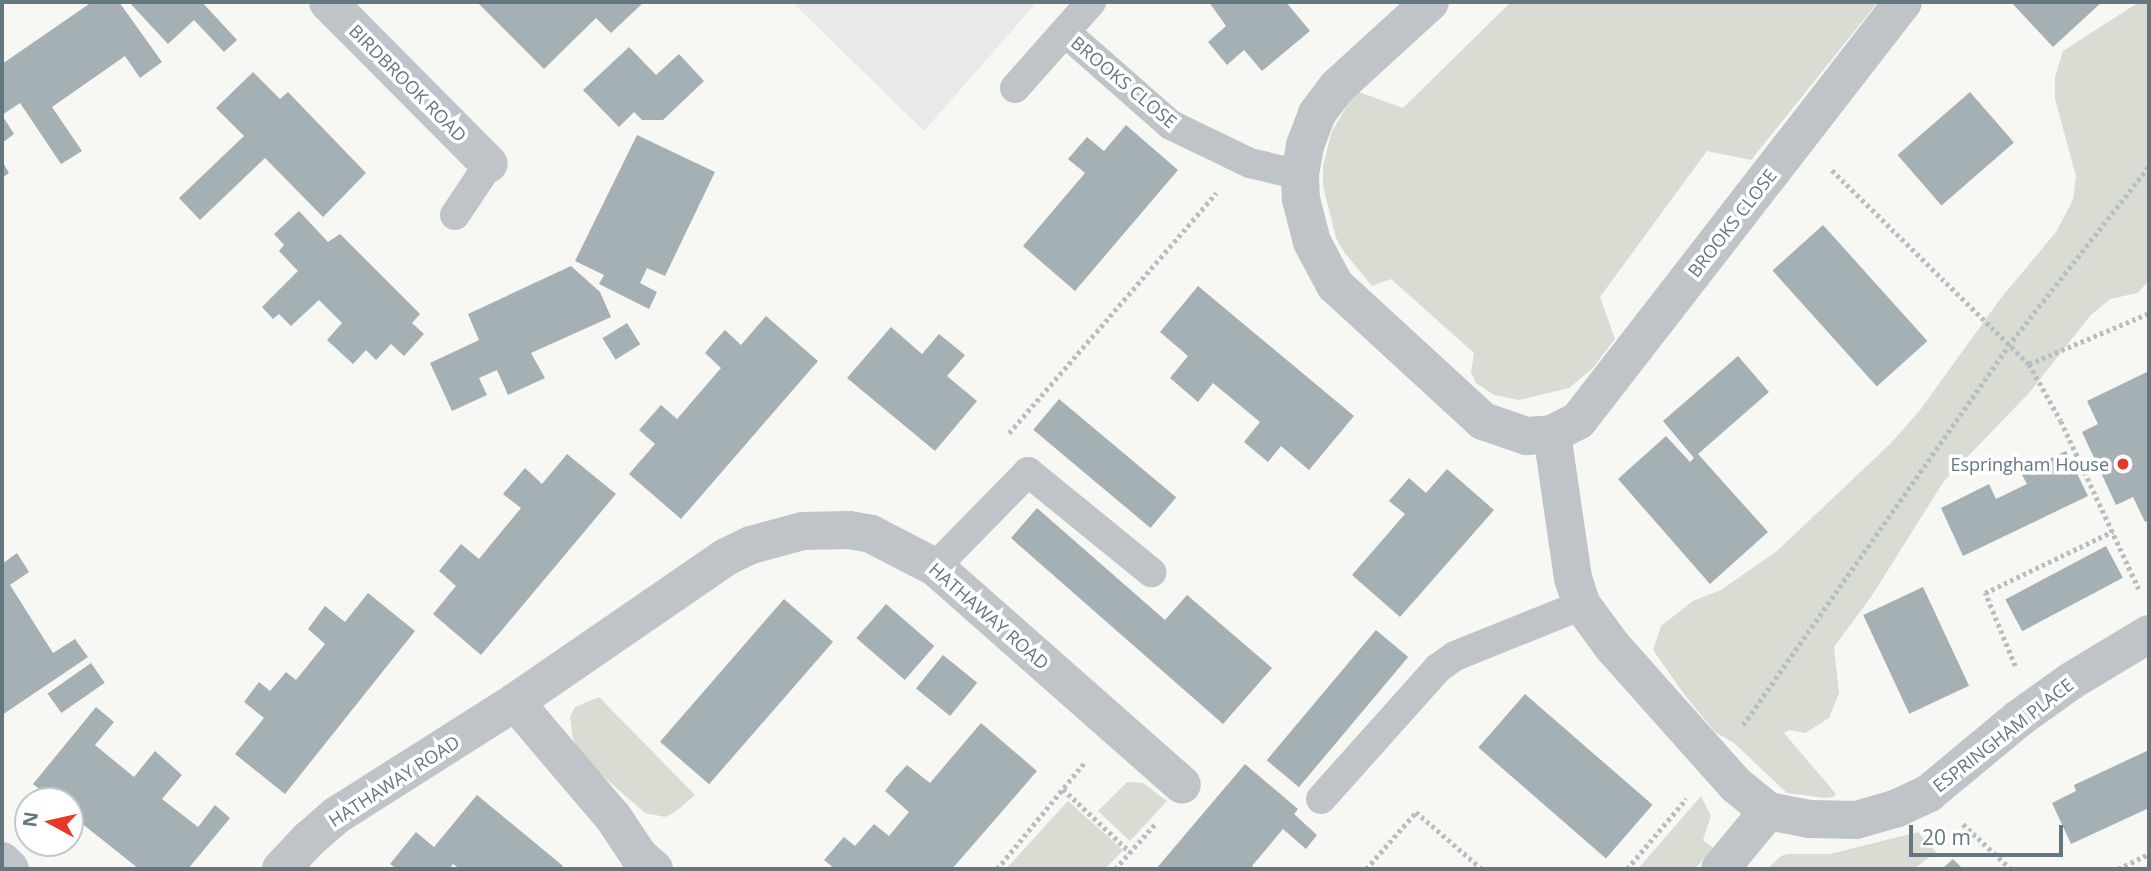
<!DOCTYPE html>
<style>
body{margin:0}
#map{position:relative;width:2151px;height:871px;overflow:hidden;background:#f7f7f4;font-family:"Open Sans",sans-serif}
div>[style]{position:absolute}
.built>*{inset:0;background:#e8e9e8}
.green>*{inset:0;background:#d8dcd3}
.building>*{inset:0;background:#a5b0b4;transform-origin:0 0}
.path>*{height:4.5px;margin-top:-2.25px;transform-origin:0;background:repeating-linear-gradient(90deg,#b8bdbf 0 3.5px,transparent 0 7px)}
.service>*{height:30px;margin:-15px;padding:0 15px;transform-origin:15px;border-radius:15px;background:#bec4c7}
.minor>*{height:38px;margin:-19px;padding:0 19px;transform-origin:19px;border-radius:19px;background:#bec4c7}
.dots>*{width:19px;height:19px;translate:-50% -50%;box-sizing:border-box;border:4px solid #fff;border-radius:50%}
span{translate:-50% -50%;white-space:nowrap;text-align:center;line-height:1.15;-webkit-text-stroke:7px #fff;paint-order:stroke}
.street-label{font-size:18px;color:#627780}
.poi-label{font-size:18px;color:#627780}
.right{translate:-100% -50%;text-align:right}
.frame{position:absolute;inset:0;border:4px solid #627780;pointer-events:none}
.north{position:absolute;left:14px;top:787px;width:70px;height:70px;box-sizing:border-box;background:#fff;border:2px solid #c0c9cc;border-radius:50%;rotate:278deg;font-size:19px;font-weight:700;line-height:28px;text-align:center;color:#627780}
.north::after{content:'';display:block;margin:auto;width:24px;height:32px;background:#e53827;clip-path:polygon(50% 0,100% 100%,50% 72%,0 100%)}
.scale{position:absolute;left:1909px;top:825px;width:154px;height:32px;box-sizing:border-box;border:4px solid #627780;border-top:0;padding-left:9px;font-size:21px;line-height:24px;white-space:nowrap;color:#627780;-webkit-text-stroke:5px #fff;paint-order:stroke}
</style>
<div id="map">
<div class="built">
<div style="clip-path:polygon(792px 2px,1037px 2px,924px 131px)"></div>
</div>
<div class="green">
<div style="clip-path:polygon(1511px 2px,1878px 2px,1751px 160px,1707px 151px,1600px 297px,1615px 339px,1592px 369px,1569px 388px,1519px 400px,1494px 395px,1476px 383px,1471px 372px,1474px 353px,1391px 279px,1372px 286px,1344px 252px,1336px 238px,1323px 186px,1323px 166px,1332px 131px,1356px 91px,1403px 108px)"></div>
<div style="clip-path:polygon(2139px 2px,2149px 2px,2149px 281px,2137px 293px,2110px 299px,2090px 316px,2029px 393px,1944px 481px,1871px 597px,1834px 647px,1839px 693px,1829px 718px,1805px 733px,1789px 730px,1784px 733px,1836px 794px,1833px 797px,1825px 798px,1787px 793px,1734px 743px,1715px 732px,1687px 698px,1653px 650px,1661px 626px,1693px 601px,1721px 590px,1778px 550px,1891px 443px,1920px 410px,2001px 298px,2056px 232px,2073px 200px,2076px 176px,2055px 99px,2055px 77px,2063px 51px)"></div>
<div style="clip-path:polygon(599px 697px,695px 795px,675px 812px,665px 817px,645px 813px,579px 755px,573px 739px,570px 717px,575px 707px)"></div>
<div style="clip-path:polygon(1127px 782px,1143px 783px,1167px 801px,1130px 841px,1098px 811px)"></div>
<div style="clip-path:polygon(1701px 796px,1711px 816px,1703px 840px,1713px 848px,1695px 869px,1638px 869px)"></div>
<div style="clip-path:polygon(1068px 801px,1123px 850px,1105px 869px,1006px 869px)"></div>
<div style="clip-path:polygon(1918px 832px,1936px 852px,1914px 869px,1767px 869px,1781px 856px,1788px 854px,1830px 854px)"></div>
</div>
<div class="building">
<div style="clip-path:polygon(92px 2px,119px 2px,162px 62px,140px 78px,125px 56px,52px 107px,82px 151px,61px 164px,20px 103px,2px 115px,14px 134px,2px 143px,2px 64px)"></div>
<div style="clip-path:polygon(129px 2px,202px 2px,237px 40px,224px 52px,194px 20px,168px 44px)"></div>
<div style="clip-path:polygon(477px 2px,575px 4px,644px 2px,611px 33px,596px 18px,544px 69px)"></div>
<div style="clip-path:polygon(1209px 2px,1286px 2px,1310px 31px,1262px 71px,1244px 50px,1227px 65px,1208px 42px,1226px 26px)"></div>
<div style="clip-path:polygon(2011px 2px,2102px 2px,2053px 47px)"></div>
<div style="clip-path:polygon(629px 47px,656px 75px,679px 54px,704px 81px,663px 120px,642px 120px,634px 112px,619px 127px,583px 90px)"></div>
<div style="clip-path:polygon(253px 72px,280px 99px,288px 92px,366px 173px,323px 217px,265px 158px,200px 220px,179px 198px,244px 136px,216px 108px)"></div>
<div style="left:1970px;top:92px;width:67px;height:96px;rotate:49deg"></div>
<div style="clip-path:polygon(1126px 125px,1178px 170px,1075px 291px,1023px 246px,1085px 173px,1068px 159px,1087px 137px,1104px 151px)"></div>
<div style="clip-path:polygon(637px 135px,715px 172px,665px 276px,647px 268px,640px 283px,657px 292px,649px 309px,599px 284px,604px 275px,575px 261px)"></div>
<div style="clip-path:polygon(2px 161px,9px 173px,2px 178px)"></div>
<div style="clip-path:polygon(299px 211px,328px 242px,340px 234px,420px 314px,412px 323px,424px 334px,404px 356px,391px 344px,376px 360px,366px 350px,353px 364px,327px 340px,342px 323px,319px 300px,291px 326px,279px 314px,273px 319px,262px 307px,298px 271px,279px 251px,284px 245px,274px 234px)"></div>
<div style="left:1823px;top:225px;width:156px;height:68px;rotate:48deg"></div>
<div style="clip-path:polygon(571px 266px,600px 292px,611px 317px,531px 353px,545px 378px,508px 395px,497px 370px,479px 378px,487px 395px,452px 411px,430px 363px,479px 340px,468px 314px)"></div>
<div style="clip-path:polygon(1198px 286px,1354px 416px,1309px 470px,1281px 446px,1268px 462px,1244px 442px,1260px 422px,1213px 383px,1198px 402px,1170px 378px,1188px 356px,1160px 332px)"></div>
<div style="clip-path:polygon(766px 316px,818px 361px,681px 519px,629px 474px,655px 444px,639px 430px,661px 405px,677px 419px,721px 368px,705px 353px,714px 342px,725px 330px,741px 345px)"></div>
<div style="left:627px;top:323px;width:25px;height:29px;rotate:58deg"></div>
<div style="clip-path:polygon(891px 327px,922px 354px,939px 334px,965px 355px,947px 376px,977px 401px,935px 451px,847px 378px)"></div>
<div style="clip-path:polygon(1738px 356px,1769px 392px,1698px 454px,1768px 532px,1710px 584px,1618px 479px,1666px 436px,1690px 462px,1694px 458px,1663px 421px)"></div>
<div style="clip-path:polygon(2149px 371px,2149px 520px,2145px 522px,2133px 497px,2116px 505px,2082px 432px,2098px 424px,2087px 401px)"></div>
<div style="left:1059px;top:399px;width:153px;height:40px;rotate:40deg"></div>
<div style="clip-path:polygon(2066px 451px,2088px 496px,1963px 556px,1941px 508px,1989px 484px,1996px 499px,2027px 484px,2021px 473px)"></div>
<div style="clip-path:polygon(567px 454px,616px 494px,481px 655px,433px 614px,456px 586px,439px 571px,461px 544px,479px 559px,521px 508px,503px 494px,525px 468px,542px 484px)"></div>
<div style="clip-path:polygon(1447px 469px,1494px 510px,1400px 617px,1352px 575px,1405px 514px,1389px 501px,1409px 478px,1426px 493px)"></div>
<div style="clip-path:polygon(1037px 508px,1165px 620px,1187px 595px,1272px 668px,1223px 724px,1011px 538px)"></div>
<div style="left:2106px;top:546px;width:36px;height:114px;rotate:62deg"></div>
<div style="clip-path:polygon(17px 553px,29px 572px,10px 585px,53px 653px,75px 639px,88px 657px,2px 715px,2px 564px)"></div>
<div style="left:1923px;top:587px;width:109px;height:66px;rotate:65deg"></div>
<div style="clip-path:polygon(368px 593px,415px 631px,285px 794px,235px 754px,264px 718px,244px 702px,259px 682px,270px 691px,286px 672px,296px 680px,325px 644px,308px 629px,325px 606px,345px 622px)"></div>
<div style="left:784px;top:599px;width:65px;height:189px;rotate:41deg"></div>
<div style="left:886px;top:604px;width:64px;height:45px;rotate:41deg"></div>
<div style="left:1376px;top:630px;width:42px;height:170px;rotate:40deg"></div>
<div style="left:943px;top:655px;width:44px;height:43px;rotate:39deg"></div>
<div style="left:91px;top:663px;width:24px;height:53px;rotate:55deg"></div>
<div style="left:1525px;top:694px;width:169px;height:71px;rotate:41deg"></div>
<div style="clip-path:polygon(96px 707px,114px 722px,95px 745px,134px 777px,155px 751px,182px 775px,162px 799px,198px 827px,215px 805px,230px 818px,188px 869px,139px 869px,70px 814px,70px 801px,54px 801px,33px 784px)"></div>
<div style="clip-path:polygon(981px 723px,1037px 771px,952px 869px,835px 869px,824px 860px,844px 837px,855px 846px,874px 824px,889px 836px,909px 812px,885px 791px,895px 778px,907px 765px,930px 783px)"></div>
<div style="clip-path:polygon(2149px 750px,2149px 808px,2071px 844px,2052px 803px,2076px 791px,2074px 785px)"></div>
<div style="clip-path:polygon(1245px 764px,1298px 809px,1294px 814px,1317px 835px,1306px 849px,1283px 829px,1252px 866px,1256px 869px,1156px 869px)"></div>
<div style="clip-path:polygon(477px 795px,563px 866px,561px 869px,460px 869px,453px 864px,449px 869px,397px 869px,390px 864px,416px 832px,434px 847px)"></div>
<div style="clip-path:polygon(1953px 859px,1963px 869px,1942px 869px)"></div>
</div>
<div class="path">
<div style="left:1832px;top:170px;width:276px;rotate:44.6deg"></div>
<div style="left:2029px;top:364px;width:65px;rotate:60.7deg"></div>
<div style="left:2061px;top:421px;width:185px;rotate:65.1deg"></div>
<div style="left:2029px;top:364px;width:130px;rotate:-23deg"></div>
<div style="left:1009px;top:433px;width:317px;rotate:-49.2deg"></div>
<div style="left:2015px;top:666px;width:79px;rotate:-112.3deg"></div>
<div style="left:1985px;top:593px;width:142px;rotate:-25.8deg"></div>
<div style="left:1743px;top:725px;width:462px;rotate:-55deg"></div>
<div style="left:2008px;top:346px;width:229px;rotate:-51.9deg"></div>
<div style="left:1063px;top:789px;width:92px;rotate:43.2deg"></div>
<div style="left:1963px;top:824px;width:66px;rotate:43.2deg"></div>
<div style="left:997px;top:869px;width:139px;rotate:-50.6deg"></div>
<div style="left:1115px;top:869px;width:62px;rotate:-48.3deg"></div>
<div style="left:1366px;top:869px;width:76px;rotate:-48.7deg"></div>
<div style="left:1416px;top:812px;width:87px;rotate:40.8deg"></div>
<div style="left:1627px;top:869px;width:92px;rotate:-49.9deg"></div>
<div style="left:2118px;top:869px;width:34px;rotate:-26deg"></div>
</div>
<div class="service">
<div style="left:1065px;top:32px;width:141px;rotate:41.3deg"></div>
<div style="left:1171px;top:125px;width:88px;rotate:25.7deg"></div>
<div style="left:1250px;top:163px;width:51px;rotate:13.5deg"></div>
<div style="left:1015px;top:88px;width:115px;rotate:-48.5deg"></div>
<div style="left:455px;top:215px;width:61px;rotate:-56.3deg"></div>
<div style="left:935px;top:567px;width:133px;rotate:-45.6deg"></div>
<div style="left:1028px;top:472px;width:159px;rotate:39.1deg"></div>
<div style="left:1321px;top:799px;width:176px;rotate:-48.2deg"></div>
<div style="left:1438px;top:668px;width:21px;rotate:-35deg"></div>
<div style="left:1455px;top:656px;width:137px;rotate:-21.9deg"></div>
</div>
<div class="minor">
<div style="left:328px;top:2px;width:228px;rotate:45.2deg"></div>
<div style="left:1430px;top:2px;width:126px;rotate:137.6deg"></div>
<div style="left:1337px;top:87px;width:34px;rotate:127deg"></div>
<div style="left:1317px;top:114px;width:34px;rotate:111deg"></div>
<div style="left:1305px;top:146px;width:29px;rotate:100deg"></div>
<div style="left:1300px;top:175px;width:24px;rotate:88deg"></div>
<div style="left:1301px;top:199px;width:44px;rotate:75.7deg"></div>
<div style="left:1312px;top:242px;width:49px;rotate:61.9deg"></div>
<div style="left:1335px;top:285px;width:201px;rotate:42.6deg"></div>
<div style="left:1483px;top:421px;width:46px;rotate:19.2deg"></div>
<div style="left:1526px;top:436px;width:26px;rotate:-4deg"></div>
<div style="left:1552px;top:434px;width:146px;rotate:81.7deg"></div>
<div style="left:1573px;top:578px;width:28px;rotate:72deg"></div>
<div style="left:1582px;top:605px;width:52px;rotate:53.6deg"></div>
<div style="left:1613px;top:647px;width:185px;rotate:48.3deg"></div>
<div style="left:1736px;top:785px;width:41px;rotate:39.1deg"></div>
<div style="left:1768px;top:811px;width:75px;rotate:129.6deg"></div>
<div style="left:1552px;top:434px;width:29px;rotate:-27deg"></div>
<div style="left:1578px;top:421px;width:530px;rotate:-52.2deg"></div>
<div style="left:515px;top:702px;width:151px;rotate:49.6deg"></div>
<div style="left:613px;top:817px;width:47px;rotate:56.3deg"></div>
<div style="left:639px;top:856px;width:20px;rotate:41deg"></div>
<div style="left:1768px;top:811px;width:43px;rotate:10.8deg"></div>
<div style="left:1810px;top:819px;width:46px;rotate:1.2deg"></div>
<div style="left:1856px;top:820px;width:41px;rotate:-15.8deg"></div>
<div style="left:1895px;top:809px;width:38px;rotate:-25deg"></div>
<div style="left:1929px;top:793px;width:116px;rotate:-39.7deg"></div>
<div style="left:2018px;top:719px;width:65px;rotate:-35.6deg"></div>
<div style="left:2071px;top:681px;width:91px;rotate:-31.1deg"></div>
<div style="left:2px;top:861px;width:11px;rotate:45deg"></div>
<div style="left:281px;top:869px;width:40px;rotate:-47deg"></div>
<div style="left:308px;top:840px;width:38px;rotate:-41deg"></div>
<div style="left:337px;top:815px;width:211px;rotate:-32.4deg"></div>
<div style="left:515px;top:702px;width:256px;rotate:-34.5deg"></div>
<div style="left:726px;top:557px;width:28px;rotate:-26deg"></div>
<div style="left:751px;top:545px;width:54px;rotate:-15.1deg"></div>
<div style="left:803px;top:531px;width:46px;rotate:-1.2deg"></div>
<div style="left:849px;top:530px;width:22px;rotate:10deg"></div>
<div style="left:871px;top:534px;width:72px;rotate:27.3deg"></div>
<div style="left:935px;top:567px;width:329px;rotate:41.4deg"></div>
</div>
<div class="dots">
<div style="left:2123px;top:464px;background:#e53827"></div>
</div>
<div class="street-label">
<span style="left:1124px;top:82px;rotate:40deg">BROOKS CLOSE</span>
<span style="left:408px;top:83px;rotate:45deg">BIRDBROOK ROAD</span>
<span style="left:1732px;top:223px;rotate:-52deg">BROOKS CLOSE</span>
<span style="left:989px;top:616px;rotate:41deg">HATHAWAY ROAD</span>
<span style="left:2003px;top:735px;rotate:-38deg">ESPRINGHAM PLACE</span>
<span style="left:394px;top:781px;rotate:-33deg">HATHAWAY ROAD</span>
</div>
<div class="poi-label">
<span class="right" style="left:2109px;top:464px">Espringham House</span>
</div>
<div class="frame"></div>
<div class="north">N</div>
<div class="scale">20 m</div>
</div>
